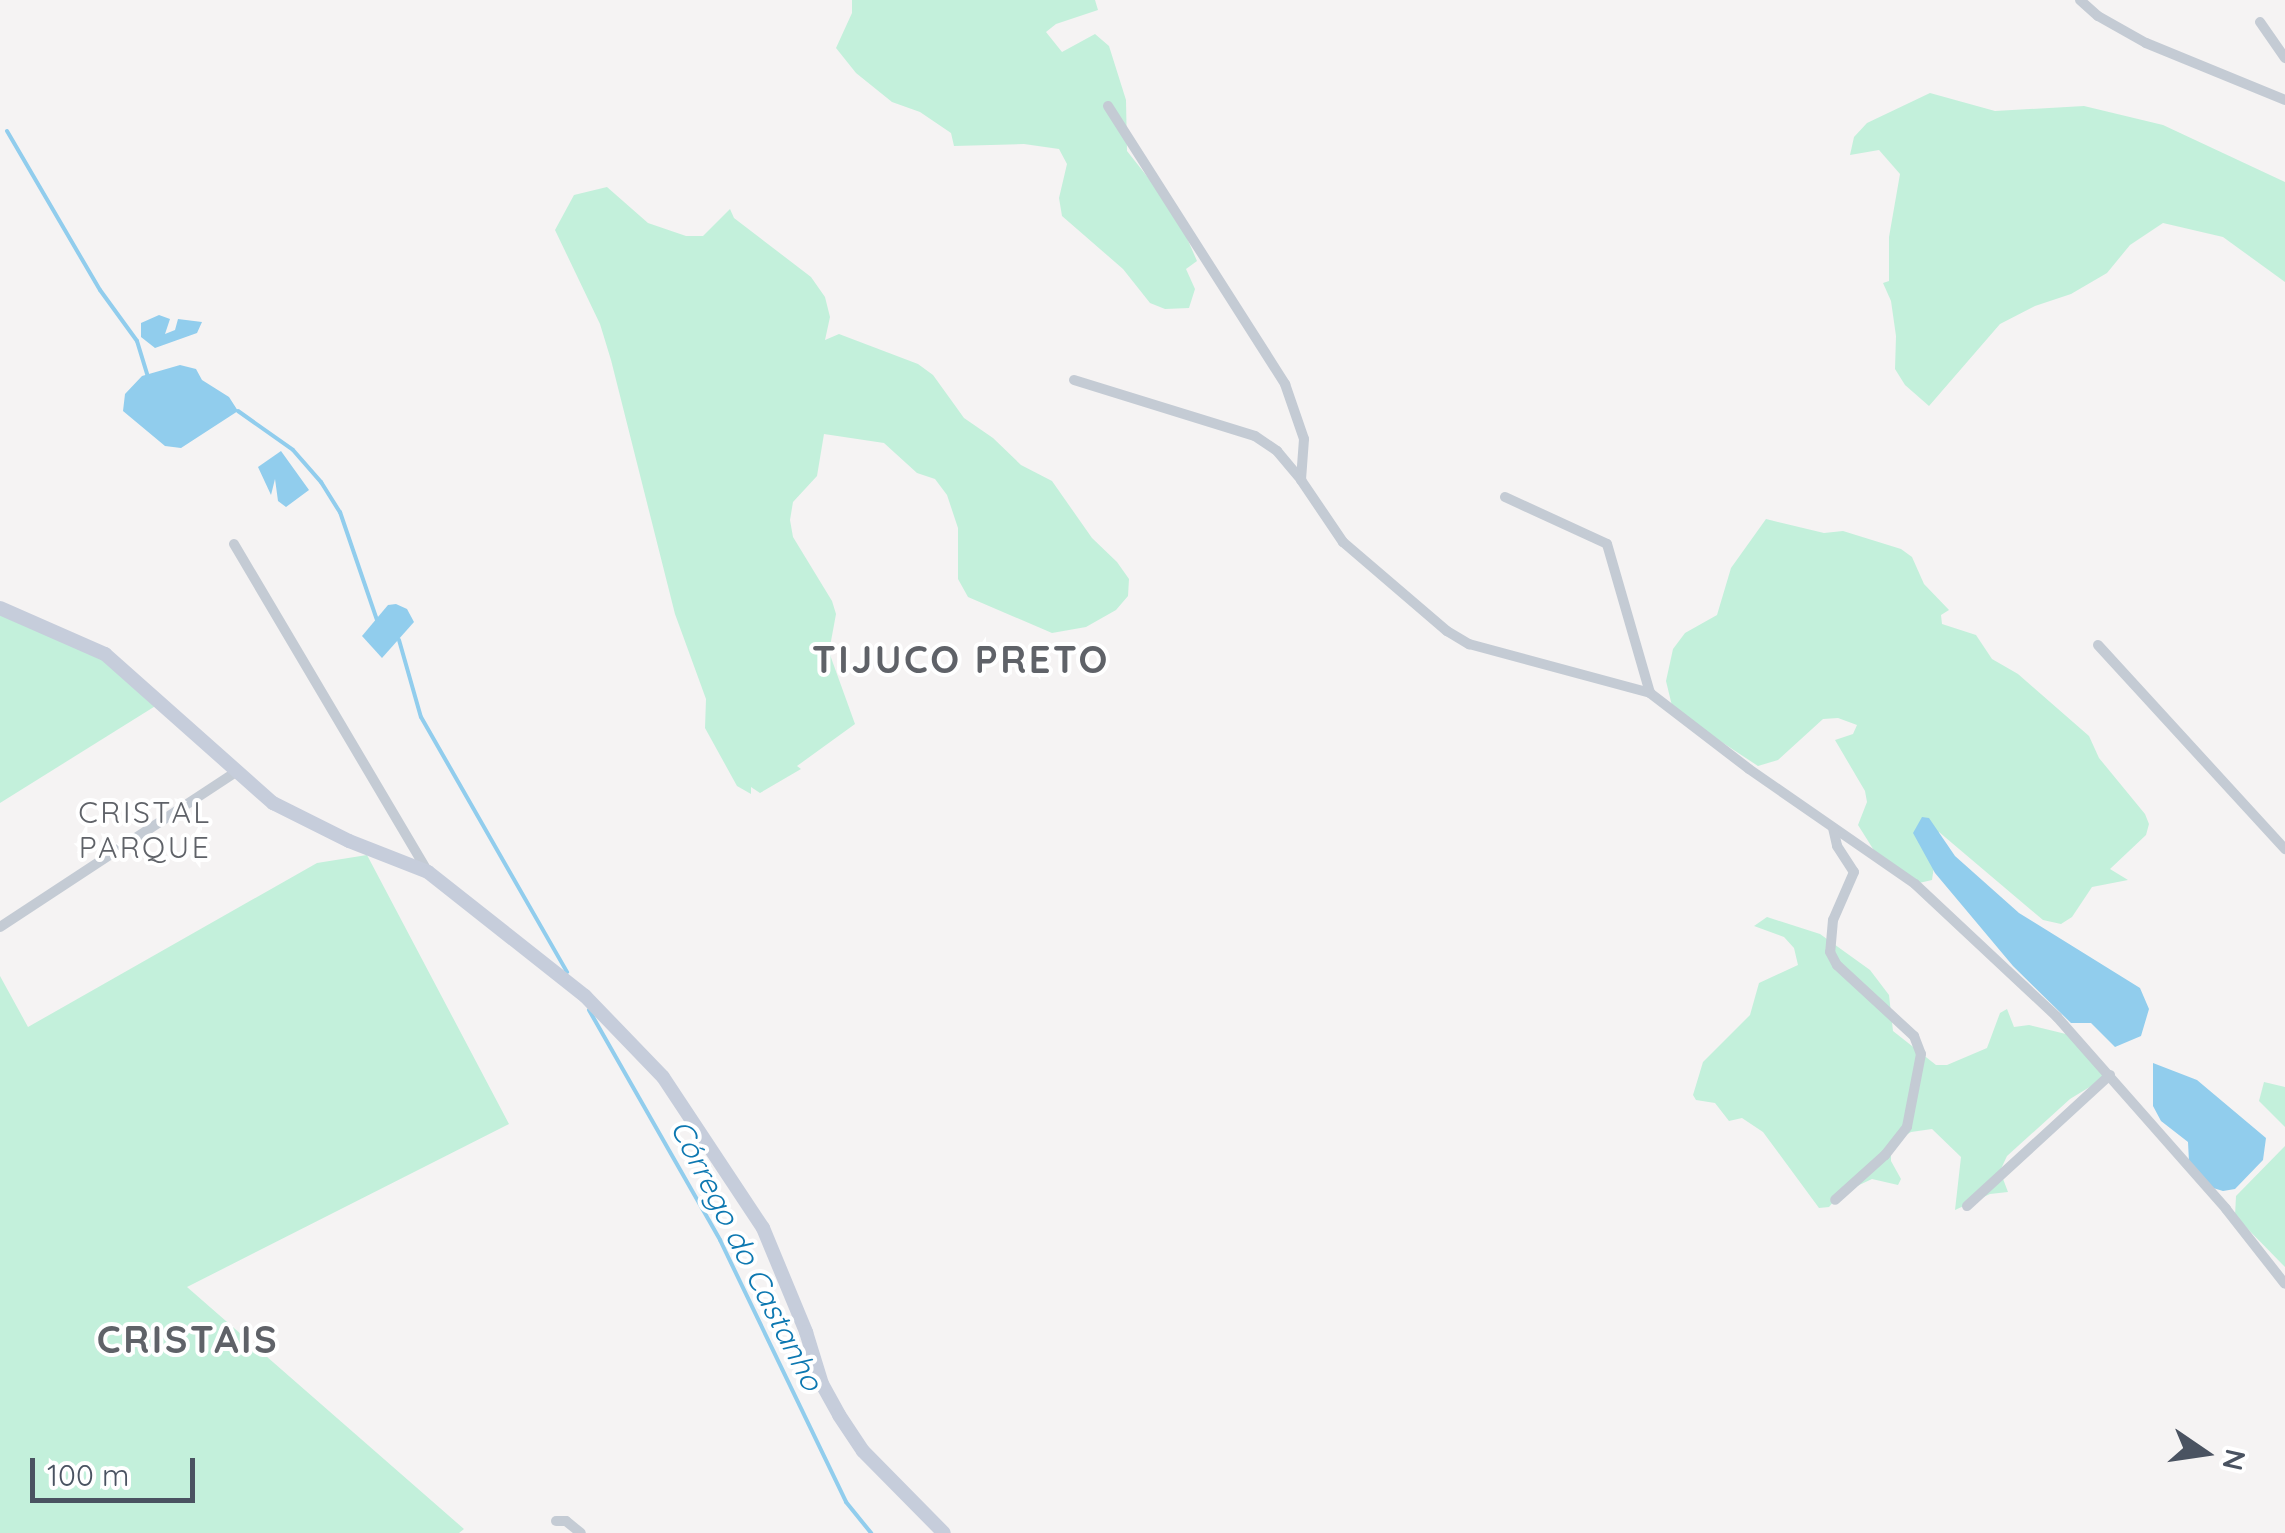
<!DOCTYPE html>
<meta charset="utf-8">
<style>
body{margin:0}
#map{position:relative;width:2285px;height:1533px;overflow:hidden;background:#f5f3f3;font-family:Quicksand,sans-serif}
div>[style]{position:absolute}
.green>*{inset:0;background:#c3f0db}
.water>*{inset:0;background:#91cded}
.stream>*{height:4px;margin:-2px;padding:0 2px;transform-origin:2px;border-radius:2px;background:#91cded}
.minor>*{height:10px;margin:-5px;padding:0 5px;transform-origin:5px;border-radius:5px;background:#c4cbd4}
.secondary>*{height:14px;margin:-7px;padding:0 7px;transform-origin:7px;border-radius:7px;background:#c6cddb}
span{translate:-50% -50%;white-space:nowrap;text-align:center;line-height:1.15;-webkit-text-stroke:8px #fff;paint-order:stroke}
.neighbourhood-label{font-size:30px;color:#5f6268;letter-spacing:2.5px}
.water-label{font-size:30px;color:#0d78b1;font-style:italic}
.district-label{font-size:38px;color:#5f6268;font-weight:700;letter-spacing:2.5px}
.north{position:absolute;left:2155px;top:1403px;width:100px;height:100px;-webkit-text-stroke:8px #fff;paint-order:stroke;rotate:103deg;font-size:28px;font-weight:700;line-height:40px;text-align:center;color:#4a5361}
.north::after{content:'';display:block;margin:auto;width:35px;height:45px;background:#4a5361;clip-path:polygon(50% 0,100% 100%,50% 72%,0 100%)}
.scale{position:absolute;left:30px;top:1458px;width:165px;height:45px;box-sizing:border-box;border:5px solid #4a5361;border-top:0;padding-left:12px;font-size:30px;line-height:35px;white-space:nowrap;color:#4a5361;-webkit-text-stroke:8px #fff;paint-order:stroke}
</style>
<div id="map">
<div class="green">
<div style="clip-path:polygon(852px 0,1095px 0,1098px 10px,1056px 24px,1046px 32px,1062px 52px,1095px 34px,1109px 46px,1126px 100px,1127px 151px,1176px 213px,1197px 261px,1186px 269px,1195px 289px,1189px 308px,1165px 309px,1150px 303px,1123px 269px,1062px 216px,1059px 198px,1067px 164px,1059px 149px,1024px 144px,954px 146px,951px 133px,920px 112px,892px 102px,856px 73px,836px 48px,852px 13px)"></div>
<div style="clip-path:polygon(1930px 93px,1995px 111px,2084px 106px,2163px 125px,2285px 182px,2285px 282px,2223px 237px,2163px 223px,2130px 245px,2107px 273px,2071px 294px,2035px 306px,2000px 324px,1929px 406px,1905px 385px,1895px 369px,1896px 336px,1891px 301px,1883px 283px,1889px 281px,1889px 237px,1900px 174px,1879px 150px,1850px 155px,1854px 137px,1867px 123px)"></div>
<div style="clip-path:polygon(607px 187px,648px 223px,686px 236px,703px 236px,730px 209px,734px 218px,811px 277px,825px 297px,830px 317px,825px 340px,839px 334px,918px 364px,933px 375px,964px 418px,993px 438px,1021px 465px,1052px 481px,1092px 538px,1117px 562px,1129px 579px,1128px 596px,1116px 610px,1086px 627px,1052px 633px,968px 597px,958px 579px,958px 528px,947px 495px,935px 479px,917px 473px,884px 443px,824px 434px,817px 476px,793px 502px,790px 520px,793px 537px,832px 601px,836px 614px,829px 652px,855px 724px,797px 766px,801px 769px,760px 793px,751px 787px,751px 794px,737px 786px,705px 728px,706px 699px,675px 614px,611px 360px,600px 324px,555px 230px,574px 195px)"></div>
<div style="clip-path:polygon(1766px 519px,1824px 533px,1843px 531px,1901px 549px,1912px 557px,1924px 584px,1949px 610px,1941px 615px,1942px 624px,1976px 635px,1992px 659px,2018px 674px,2089px 736px,2099px 758px,2145px 814px,2149px 824px,2146px 835px,2110px 869px,2128px 880px,2092px 887px,2072px 917px,2061px 924px,2043px 920px,1939px 832px,1932px 880px,1919px 883px,1875px 852px,1858px 825px,1867px 802px,1865px 791px,1835px 740px,1853px 734px,1857px 725px,1838px 718px,1823px 719px,1778px 760px,1758px 766px,1673px 710px,1666px 681px,1673px 649px,1685px 633px,1717px 615px,1731px 568px)"></div>
<div style="clip-path:polygon(0 615px,108px 660px,157px 705px,0 803px)"></div>
<div style="clip-path:polygon(367px 855px,509px 1124px,187px 1287px,464px 1529px,459px 1533px,0 1533px,0 976px,28px 1027px,317px 863px)"></div>
<div style="clip-path:polygon(1767px 917px,1820px 934px,1870px 970px,1889px 995px,1893px 1031px,1936px 1065px,1947px 1065px,1987px 1048px,2000px 1013px,2007px 1009px,2014px 1027px,2029px 1025px,2070px 1035px,2106px 1077px,2070px 1099px,2007px 1156px,2000px 1171px,2008px 1192px,1990px 1194px,1955px 1210px,1961px 1157px,1932px 1129px,1911px 1132px,1891px 1144px,1891px 1161px,1901px 1179px,1898px 1185px,1872px 1179px,1840px 1194px,1829px 1207px,1819px 1208px,1763px 1132px,1742px 1118px,1729px 1121px,1715px 1103px,1696px 1100px,1693px 1095px,1703px 1062px,1750px 1015px,1759px 983px,1798px 965px,1794px 948px,1784px 937px,1754px 926px)"></div>
<div style="clip-path:polygon(2264px 1082px,2285px 1087px,2285px 1127px,2259px 1101px)"></div>
<div style="clip-path:polygon(2285px 1146px,2285px 1267px,2235px 1216px,2236px 1196px)"></div>
</div>
<div class="water">
<div style="clip-path:polygon(159px 315px,170px 319px,165px 334px,175px 330px,178px 319px,202px 322px,197px 333px,155px 348px,141px 337px,141px 323px)"></div>
<div style="clip-path:polygon(180px 365px,196px 369px,202px 380px,229px 397px,238px 411px,181px 448px,165px 446px,123px 411px,125px 394px,142px 376px)"></div>
<div style="clip-path:polygon(281px 451px,309px 490px,286px 507px,278px 501px,275px 479px,271px 495px,258px 467px)"></div>
<div style="clip-path:polygon(396px 604px,407px 609px,414px 622px,382px 658px,362px 636px,388px 605px)"></div>
<div style="clip-path:polygon(1922px 817px,1929px 818px,1955px 856px,2019px 913px,2140px 988px,2149px 1009px,2141px 1036px,2115px 1047px,2091px 1023px,2071px 1023px,2013px 966px,1935px 873px,1913px 833px)"></div>
<div style="clip-path:polygon(2153px 1063px,2197px 1080px,2266px 1138px,2263px 1160px,2235px 1189px,2223px 1191px,2210px 1187px,2189px 1162px,2188px 1142px,2161px 1121px,2153px 1106px)"></div>
</div>
<div class="stream">
<div style="left:7px;top:131px;width:184px;rotate:59.7deg"></div>
<div style="left:100px;top:290px;width:63px;rotate:54deg"></div>
<div style="left:137px;top:341px;width:37px;rotate:73deg"></div>
<div style="left:238px;top:411px;width:67px;rotate:35.3deg"></div>
<div style="left:293px;top:450px;width:43px;rotate:48.8deg"></div>
<div style="left:321px;top:482px;width:36px;rotate:58deg"></div>
<div style="left:340px;top:512px;width:114px;rotate:71.1deg"></div>
<div style="left:399px;top:640px;width:80px;rotate:74.1deg"></div>
<div style="left:421px;top:717px;width:294px;rotate:60.2deg"></div>
<div style="left:589px;top:1010px;width:265px;rotate:60.3deg"></div>
<div style="left:720px;top:1240px;width:291px;rotate:64.3deg"></div>
<div style="left:846px;top:1502px;width:40px;rotate:51deg"></div>
</div>
<div class="minor">
<div style="left:2080px;top:0;width:24px;rotate:42deg"></div>
<div style="left:2098px;top:16px;width:55px;rotate:29.4deg"></div>
<div style="left:2146px;top:43px;width:150px;rotate:22.3deg"></div>
<div style="left:2260px;top:22px;width:44px;rotate:55.2deg"></div>
<div style="left:1108px;top:106px;width:330px;rotate:57.5deg"></div>
<div style="left:1285px;top:384px;width:58px;rotate:70.9deg"></div>
<div style="left:1304px;top:439px;width:41px;rotate:94.2deg"></div>
<div style="left:1301px;top:480px;width:75px;rotate:55.9deg"></div>
<div style="left:1343px;top:542px;width:137px;rotate:40.6deg"></div>
<div style="left:1447px;top:631px;width:26px;rotate:31deg"></div>
<div style="left:1469px;top:644px;width:188px;rotate:15.1deg"></div>
<div style="left:1650px;top:693px;width:125px;rotate:37.5deg"></div>
<div style="left:1749px;top:769px;width:202px;rotate:34.7deg"></div>
<div style="left:1915px;top:884px;width:195px;rotate:43.1deg"></div>
<div style="left:2057px;top:1017px;width:256px;rotate:48.6deg"></div>
<div style="left:2226px;top:1209px;width:95px;rotate:51.8deg"></div>
<div style="left:1074px;top:380px;width:189px;rotate:17.2deg"></div>
<div style="left:1255px;top:436px;width:27px;rotate:34deg"></div>
<div style="left:1277px;top:451px;width:38px;rotate:50deg"></div>
<div style="left:1505px;top:497px;width:112px;rotate:24.7deg"></div>
<div style="left:1607px;top:544px;width:155px;rotate:73.9deg"></div>
<div style="left:234px;top:544px;width:381px;rotate:59.4deg"></div>
<div style="left:2098px;top:645px;width:277px;rotate:47.5deg"></div>
<div style="left:1833px;top:828px;width:18px;rotate:77deg"></div>
<div style="left:1837px;top:846px;width:31px;rotate:57deg"></div>
<div style="left:1854px;top:872px;width:52px;rotate:113.6deg"></div>
<div style="left:1833px;top:920px;width:32px;rotate:95deg"></div>
<div style="left:1830px;top:952px;width:15px;rotate:62deg"></div>
<div style="left:1837px;top:965px;width:105px;rotate:42.7deg"></div>
<div style="left:1914px;top:1036px;width:19px;rotate:69deg"></div>
<div style="left:1921px;top:1054px;width:74px;rotate:100.9deg"></div>
<div style="left:1907px;top:1127px;width:36px;rotate:128deg"></div>
<div style="left:1885px;top:1155px;width:67px;rotate:138deg"></div>
<div style="left:0;top:927px;width:282px;rotate:-33.3deg"></div>
<div style="left:1967px;top:1206px;width:194px;rotate:-42.5deg"></div>
<div style="left:556px;top:1521px;width:10px"></div>
<div style="left:566px;top:1521px;width:19px;rotate:39deg"></div>
</div>
<div class="secondary">
<div style="left:0;top:608px;width:115px;rotate:23.7deg"></div>
<div style="left:105px;top:654px;width:225px;rotate:41.6deg"></div>
<div style="left:273px;top:803px;width:85px;rotate:26.6deg"></div>
<div style="left:349px;top:841px;width:85px;rotate:21.4deg"></div>
<div style="left:428px;top:872px;width:200px;rotate:38.3deg"></div>
<div style="left:585px;top:996px;width:112px;rotate:46.1deg"></div>
<div style="left:663px;top:1077px;width:181px;rotate:56.5deg"></div>
<div style="left:763px;top:1228px;width:113px;rotate:67.5deg"></div>
<div style="left:806px;top:1332px;width:54px;rotate:72.9deg"></div>
<div style="left:822px;top:1384px;width:35px;rotate:61deg"></div>
<div style="left:839px;top:1415px;width:43px;rotate:56.3deg"></div>
<div style="left:863px;top:1451px;width:115px;rotate:45.4deg"></div>
</div>
<div class="neighbourhood-label">
<span style="left:145px;top:829px">CRISTAL<br>PARQUE</span>
</div>
<div class="water-label">
<span style="left:747px;top:1255px;rotate:63deg">Córrego do Castanho</span>
</div>
<div class="district-label">
<span style="left:961px;top:660px">TIJUCO PRETO</span>
<span style="left:188px;top:1340px">CRISTAIS</span>
</div>
<div class="north">N</div>
<div class="scale">100 m</div>
</div>
